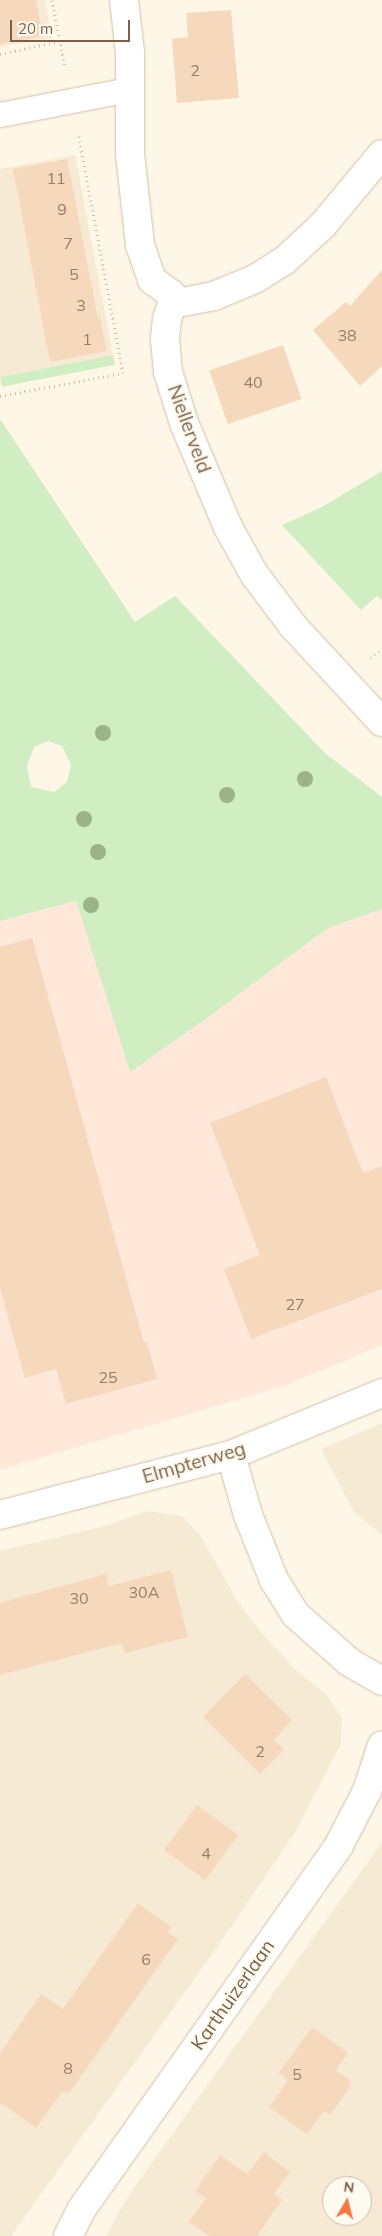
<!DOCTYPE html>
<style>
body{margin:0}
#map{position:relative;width:382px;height:2236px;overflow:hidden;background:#fef7e7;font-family:Mulish,sans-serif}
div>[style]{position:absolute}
.residential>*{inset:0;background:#f7ead4}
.commercial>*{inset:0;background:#ffe8da}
.green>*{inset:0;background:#d1eec3;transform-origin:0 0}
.building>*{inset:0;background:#f6d8bc;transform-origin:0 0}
.path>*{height:3px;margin-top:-1.5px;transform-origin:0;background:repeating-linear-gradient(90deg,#dcbc9e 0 1px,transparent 0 5px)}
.roads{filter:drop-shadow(0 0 1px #d2c0ab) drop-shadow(0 0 1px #d2c0ab)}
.service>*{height:24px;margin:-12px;padding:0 12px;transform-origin:12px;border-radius:12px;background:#fff}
.minor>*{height:28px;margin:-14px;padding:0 14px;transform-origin:14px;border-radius:14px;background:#fff}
.tertiary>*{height:28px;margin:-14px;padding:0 14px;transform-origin:14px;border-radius:14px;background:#fff}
.trees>*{width:16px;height:16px;margin:-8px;border-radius:50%;background:#9ab389}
span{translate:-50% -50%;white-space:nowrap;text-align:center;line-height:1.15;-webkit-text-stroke:4.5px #fffaef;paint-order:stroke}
.number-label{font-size:16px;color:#9a7d65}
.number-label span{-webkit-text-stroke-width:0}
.street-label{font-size:19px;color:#7b5f48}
.north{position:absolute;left:322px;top:2176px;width:50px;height:50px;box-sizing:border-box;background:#fffaef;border:1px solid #cabcac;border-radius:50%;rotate:8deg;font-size:14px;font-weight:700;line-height:20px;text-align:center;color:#7b5f48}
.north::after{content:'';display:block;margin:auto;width:18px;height:22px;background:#f37841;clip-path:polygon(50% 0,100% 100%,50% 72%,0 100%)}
.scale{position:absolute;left:10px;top:20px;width:120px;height:22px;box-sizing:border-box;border:2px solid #7b5f48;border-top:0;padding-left:6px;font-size:15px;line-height:18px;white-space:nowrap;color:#7b5f48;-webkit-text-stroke:4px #fffaef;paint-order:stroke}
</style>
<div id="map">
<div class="residential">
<div style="clip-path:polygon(0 0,45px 0,52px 38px,0 47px)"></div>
<div style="clip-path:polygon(75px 155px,113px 355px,0 377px,0 169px)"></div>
<div style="clip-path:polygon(382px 1423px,382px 1535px,354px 1512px,321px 1449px)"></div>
<div style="clip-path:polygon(148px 1511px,182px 1516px,200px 1535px,238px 1602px,260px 1631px,295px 1669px,327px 1695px,342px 1718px,341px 1744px,294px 1834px,220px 1943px,11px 2236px,0 2236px,0 1551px,105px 1526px)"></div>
<div style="clip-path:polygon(evenodd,382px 1842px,382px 2236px,106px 2236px,130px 2193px,382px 1842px,332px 2186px,362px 2186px,362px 2216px,332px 2216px,332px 2186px)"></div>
</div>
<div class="commercial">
<div style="clip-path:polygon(76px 901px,130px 1071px,207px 1018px,328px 928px,382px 909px,382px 1345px,287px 1385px,0 1470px,0 921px)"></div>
</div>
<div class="green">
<div style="left:113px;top:355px;width:10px;height:115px;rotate:79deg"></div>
<div style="clip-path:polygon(evenodd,0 419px,135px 622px,175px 596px,326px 754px,382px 797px,382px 909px,328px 928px,207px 1018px,130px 1072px,76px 901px,0 921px,0 419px,48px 741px,62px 746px,71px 765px,67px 782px,54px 792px,31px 787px,27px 766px,34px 747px,48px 741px)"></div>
<div style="clip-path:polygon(382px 471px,382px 600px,377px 596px,361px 610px,282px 525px,322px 507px)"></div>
</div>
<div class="building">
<div style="clip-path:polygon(0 0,36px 0,43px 36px,0 44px)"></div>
<div style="clip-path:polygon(231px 10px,239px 98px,177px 103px,172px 39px,188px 37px,186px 13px)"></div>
<div style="clip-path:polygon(67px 159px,98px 318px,100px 318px,107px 351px,50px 362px,13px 169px)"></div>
<div style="clip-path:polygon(382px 270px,382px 366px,360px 386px,313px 330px,346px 302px,350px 306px)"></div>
<div style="left:283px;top:345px;width:57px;height:78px;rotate:71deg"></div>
<div style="clip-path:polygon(32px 938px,144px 1343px,147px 1342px,157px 1379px,66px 1404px,56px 1369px,25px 1378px,0 1288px,0 947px)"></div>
<div style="clip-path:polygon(326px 1077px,363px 1173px,382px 1166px,382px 1289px,251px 1339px,224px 1269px,260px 1255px,210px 1123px)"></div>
<div style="clip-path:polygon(171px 1570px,188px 1637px,125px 1653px,122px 1643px,0 1675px,0 1603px,106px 1574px,109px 1586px)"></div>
<div style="clip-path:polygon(245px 1674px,292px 1720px,274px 1740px,284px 1750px,260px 1774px,203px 1717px)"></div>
<div style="left:197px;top:1805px;width:51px;height:56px;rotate:36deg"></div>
<div style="clip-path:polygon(138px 1903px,171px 1927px,168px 1932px,178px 1939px,69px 2093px,62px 2092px,36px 2128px,0 2102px,0 2053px,41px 1994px,63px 2009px)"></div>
<div style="clip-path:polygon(312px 2027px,348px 2053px,336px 2070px,351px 2081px,349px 2084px,351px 2086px,330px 2115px,324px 2111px,307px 2134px,269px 2107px,288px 2080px,279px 2073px)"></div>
<div style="clip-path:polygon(264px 2152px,290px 2172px,274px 2194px,282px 2200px,257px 2236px,209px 2236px,189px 2222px,206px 2198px,195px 2191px,220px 2155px,247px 2174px)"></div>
</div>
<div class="path">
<div style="left:52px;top:0;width:69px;rotate:79.2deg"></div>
<div style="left:0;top:54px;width:61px;rotate:-12.2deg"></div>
<div style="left:0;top:396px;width:125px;rotate:-10.6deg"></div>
<div style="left:123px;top:373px;width:244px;rotate:-100.6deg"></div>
<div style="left:371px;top:658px;width:14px;rotate:-39deg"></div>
</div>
<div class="roads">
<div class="service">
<div style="left:0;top:115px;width:131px;rotate:-11deg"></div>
</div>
<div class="minor">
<div style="left:124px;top:0;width:53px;rotate:83.5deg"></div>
<div style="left:130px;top:53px;width:101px;rotate:90deg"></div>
<div style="left:130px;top:154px;width:92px;rotate:83.7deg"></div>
<div style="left:140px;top:245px;width:37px;rotate:71deg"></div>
<div style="left:152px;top:280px;width:24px;rotate:36deg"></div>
<div style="left:171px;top:294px;width:10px;rotate:84deg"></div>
<div style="left:172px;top:304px;width:16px;rotate:108deg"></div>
<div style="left:167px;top:319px;width:20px;rotate:96deg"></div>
<div style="left:165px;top:339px;width:33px;rotate:85deg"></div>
<div style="left:168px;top:372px;width:53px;rotate:72.6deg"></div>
<div style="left:184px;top:423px;width:113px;rotate:67.1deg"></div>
<div style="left:228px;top:527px;width:54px;rotate:61deg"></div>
<div style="left:254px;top:574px;width:65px;rotate:53.1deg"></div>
<div style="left:293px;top:626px;width:131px;rotate:47.2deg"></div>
<div style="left:172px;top:304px;width:43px;rotate:-10.8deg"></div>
<div style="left:214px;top:296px;width:44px;rotate:-22.5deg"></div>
<div style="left:255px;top:279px;width:34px;rotate:-32deg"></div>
<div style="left:284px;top:261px;width:53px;rotate:-42.7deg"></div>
<div style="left:323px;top:225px;width:92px;rotate:-50.3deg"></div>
<div style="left:231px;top:1455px;width:62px;rotate:74.2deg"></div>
<div style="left:248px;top:1515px;width:70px;rotate:68.2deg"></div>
<div style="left:274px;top:1580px;width:40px;rotate:58deg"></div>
<div style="left:295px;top:1614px;width:72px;rotate:41.6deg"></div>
<div style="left:349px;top:1662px;width:38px;rotate:30deg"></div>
<div style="left:68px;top:2236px;width:29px;rotate:-63deg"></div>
<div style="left:81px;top:2210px;width:447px;rotate:-54.7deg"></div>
<div style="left:339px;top:1845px;width:61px;rotate:-62.6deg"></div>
<div style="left:367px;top:1791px;width:48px;rotate:-71.9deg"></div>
</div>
<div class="tertiary">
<div style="left:0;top:1515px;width:239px;rotate:-14.6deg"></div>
<div style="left:231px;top:1455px;width:163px;rotate:-22.3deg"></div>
</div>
</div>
<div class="trees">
<div style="left:103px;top:733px"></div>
<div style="left:305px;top:779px"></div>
<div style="left:227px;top:795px"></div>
<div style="left:84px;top:819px"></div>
<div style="left:98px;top:852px"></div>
<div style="left:91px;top:905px"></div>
</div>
<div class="number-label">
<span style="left:195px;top:70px">2</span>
<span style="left:56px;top:178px">11</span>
<span style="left:62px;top:209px">9</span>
<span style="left:68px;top:243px">7</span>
<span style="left:74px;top:274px">5</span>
<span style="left:81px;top:305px">3</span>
<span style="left:347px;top:335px">38</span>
<span style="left:87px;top:339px">1</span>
<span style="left:253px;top:382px">40</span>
<span style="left:295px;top:1304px">27</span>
<span style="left:108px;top:1377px">25</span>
<span style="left:144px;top:1592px">30A</span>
<span style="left:79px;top:1598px">30</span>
<span style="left:260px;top:1751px">2</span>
<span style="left:206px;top:1853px">4</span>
<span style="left:146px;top:1959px">6</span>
<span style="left:68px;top:2068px">8</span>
<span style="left:297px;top:2074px">5</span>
</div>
<div class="street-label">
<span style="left:189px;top:429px;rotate:70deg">Niellerveld</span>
<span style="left:194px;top:1463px;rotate:-16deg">Elmpterweg</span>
<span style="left:233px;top:1995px;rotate:-55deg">Karthuizerlaan</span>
</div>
<div class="north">N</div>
<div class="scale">20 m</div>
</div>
